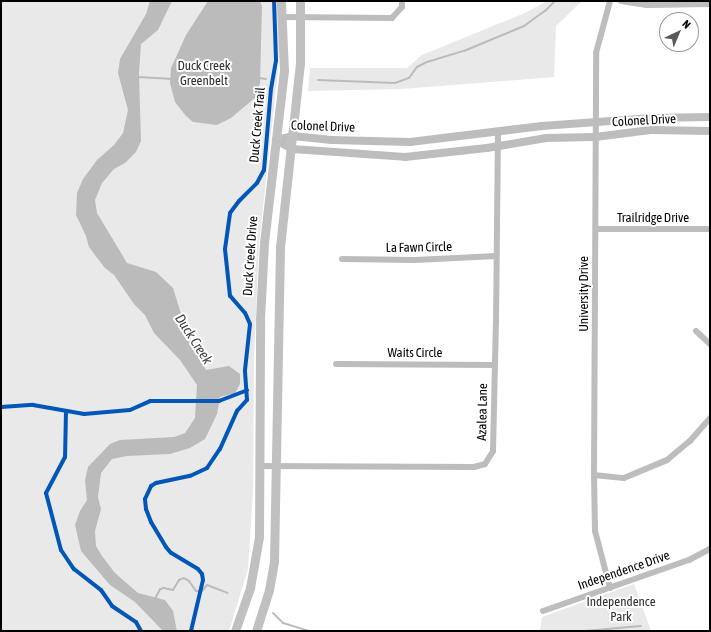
<!DOCTYPE html>
<style>
body{margin:0}
#map{position:relative;width:711px;height:632px;overflow:hidden;background:#fff;font-family:"Asap Condensed",sans-serif}
div>[style]{position:absolute}
.green>*{inset:0;background:#e9e9e9}
.water>*{inset:0;background:#bbb}
.stream>*{height:2px;margin:-1px;padding:0 1px;transform-origin:1px;border-radius:1px;background:#bbb}
.minor>*{height:6px;margin:-3px;padding:0 3px;transform-origin:3px;border-radius:3px;background:#bdbdbd}
.tertiary>*{height:8px;margin:-4px;padding:0 4px;transform-origin:4px;border-radius:4px;background:#bdbdbd}
.secondary>*{height:9px;margin:-4.5px;padding:0 4.5px;transform-origin:4.5px;border-radius:4.5px;background:#c0c0c0}
.cycleway>*{height:4px;margin:-2px;padding:0 2px;transform-origin:2px;border-radius:2px;background:#0057b8}
span{translate:-50% -50%;white-space:nowrap;text-align:center;line-height:1.15;-webkit-text-stroke:4px #fff;paint-order:stroke}
.park-label{font-size:13px;color:#2e2e2e}
.street-label{font-size:13px;color:#000}
.water-label{font-size:14px;color:#3f3f3f;font-style:italic}
.frame{position:absolute;inset:0;border:2px solid #000;pointer-events:none}
.north{position:absolute;left:659px;top:12px;width:40px;height:40px;box-sizing:border-box;background:#fff;border:1px solid #999;border-radius:50%;rotate:44deg;font-size:11px;font-weight:700;line-height:16px;text-align:center;color:#000}
.north::after{content:'';display:block;margin:auto;width:14px;height:18px;background:#595959;clip-path:polygon(50% 0,100% 100%,50% 72%,0 100%)}
</style>
<div id="map">
<div class="green">
<div style="clip-path:polygon(1px 1px,277px 1px,280px 32px,278px 71px,259px 244px,254px 361px,253px 492px,248px 569px,229px 631px,1px 631px)"></div>
<div style="clip-path:polygon(547px 1px,582px 1px,556px 26px,554px 77px,402px 89px,308px 91px,310px 68px,407px 68px,422px 55px,525px 13px)"></div>
<div style="clip-path:polygon(634px 584px,651px 631px,540px 631px,542px 617px)"></div>
</div>
<div class="water">
<div style="clip-path:polygon(150px 1px,172px 1px,158px 30px,141px 44px,139px 73px,141px 141px,136px 152px,125px 163px,114px 169px,102px 183px,95px 200px,97px 213px,127px 263px,156px 272px,173px 288px,187px 333px,206px 370px,229px 366px,240px 374px,240px 384px,235px 393px,220px 397px,217px 414px,205px 439px,190px 448px,170px 454px,127px 456px,112px 459px,101px 473px,98px 497px,101px 509px,95px 531px,96px 546px,102px 556px,115px 573px,138px 593px,165px 600px,173px 611px,177px 631px,163px 631px,135px 602px,110px 585px,81px 551px,75px 525px,80px 511px,87px 500px,85px 480px,88px 467px,110px 444px,120px 440px,174px 437px,185px 433px,195px 418px,197px 385px,180px 360px,154px 333px,145px 315px,134px 304px,114px 275px,104px 267px,89px 247px,86px 236px,76px 215px,77px 193px,83px 179px,97px 160px,114px 145px,123px 133px,128px 110px,118px 73px,120px 59px,146px 14px)"></div>
<div style="clip-path:polygon(208px 1px,260px 1px,262px 6px,260px 83px,256px 97px,231px 118px,217px 125px,193px 122px,186px 116px,175px 102px,170px 83px,171px 68px,186px 35px)"></div>
</div>
<div class="stream">
<div style="left:137px;top:77px;width:36px;rotate:3deg"></div>
<div style="left:259px;top:78px;width:7px;rotate:8deg"></div>
<div style="left:318px;top:80px;width:77px;rotate:2.2deg"></div>
<div style="left:395px;top:83px;width:15px;rotate:-20deg"></div>
<div style="left:409px;top:78px;width:14px;rotate:-54deg"></div>
<div style="left:417px;top:67px;width:11px;rotate:-27deg"></div>
<div style="left:427px;top:62px;width:39px;rotate:-17deg"></div>
<div style="left:464px;top:51px;width:65px;rotate:-22.6deg"></div>
<div style="left:524px;top:26px;width:26px;rotate:-36deg"></div>
<div style="left:545px;top:11px;width:14px;rotate:-45deg"></div>
<div style="left:155px;top:599px;width:11px;rotate:-63deg"></div>
<div style="left:160px;top:589px;width:4px;rotate:-14deg"></div>
<div style="left:164px;top:588px;width:9px;rotate:13deg"></div>
<div style="left:173px;top:590px;width:12px;rotate:-59deg"></div>
<div style="left:179px;top:580px;width:5px;rotate:-22deg"></div>
<div style="left:184px;top:578px;width:6px;rotate:31deg"></div>
<div style="left:189px;top:581px;width:12px;rotate:55deg"></div>
<div style="left:196px;top:591px;width:6px"></div>
<div style="left:202px;top:591px;width:8px;rotate:-50deg"></div>
<div style="left:207px;top:585px;width:22px;rotate:21deg"></div>
<div style="left:273px;top:613px;width:14px;rotate:45deg"></div>
<div style="left:283px;top:623px;width:27px;rotate:17deg"></div>
<div style="left:585px;top:631px;width:56px;rotate:-5.1deg"></div>
</div>
<div class="minor">
<div style="left:621px;top:1px;width:26px;rotate:9deg"></div>
<div style="left:647px;top:5px;width:63px;rotate:-0.9deg"></div>
<div style="left:283px;top:17px;width:109px;rotate:0.5deg"></div>
<div style="left:392px;top:18px;width:15px;rotate:-48deg"></div>
<div style="left:402px;top:7px;width:6px;rotate:-90deg"></div>
<div style="left:596px;top:229px;width:114px"></div>
<div style="left:342px;top:259px;width:73px;rotate:0.8deg"></div>
<div style="left:415px;top:260px;width:81px;rotate:-2.8deg"></div>
<div style="left:696px;top:331px;width:19px;rotate:43deg"></div>
<div style="left:336px;top:364px;width:158px;rotate:0.4deg"></div>
<div style="left:260px;top:466px;width:214px;rotate:0.3deg"></div>
<div style="left:474px;top:467px;width:11px;rotate:-15deg"></div>
<div style="left:485px;top:464px;width:15px;rotate:-58deg"></div>
<div style="left:493px;top:451px;width:128px;rotate:-88.7deg"></div>
<div style="left:496px;top:323px;width:191px;rotate:-89.4deg"></div>
<div style="left:594px;top:475px;width:30px;rotate:6deg"></div>
<div style="left:624px;top:478px;width:47px;rotate:-22.7deg"></div>
<div style="left:667px;top:460px;width:30px;rotate:-40deg"></div>
<div style="left:690px;top:441px;width:30px;rotate:-49deg"></div>
<div style="left:610px;top:588px;width:59px;rotate:-104.7deg"></div>
<div style="left:595px;top:531px;width:56px;rotate:-91deg"></div>
<div style="left:594px;top:475px;width:422px;rotate:-89.7deg"></div>
<div style="left:596px;top:53px;width:54px;rotate:-74.9deg"></div>
<div style="left:543px;top:611px;width:155px;rotate:-19.3deg"></div>
<div style="left:689px;top:560px;width:24px;rotate:-28deg"></div>
</div>
<div class="tertiary">
<div style="left:276px;top:140px;width:18px;rotate:29deg"></div>
<div style="left:292px;top:149px;width:113px;rotate:4deg"></div>
<div style="left:405px;top:157px;width:82px;rotate:-6.3deg"></div>
<div style="left:487px;top:148px;width:60px;rotate:-9.6deg"></div>
<div style="left:546px;top:138px;width:49px;rotate:-1.2deg"></div>
<div style="left:595px;top:137px;width:56px;rotate:-7.1deg"></div>
<div style="left:651px;top:130px;width:59px;rotate:1deg"></div>
<div style="left:276px;top:140px;width:17px;rotate:-13deg"></div>
<div style="left:293px;top:136px;width:39px;rotate:6deg"></div>
<div style="left:332px;top:140px;width:78px;rotate:1.5deg"></div>
<div style="left:410px;top:142px;width:133px;rotate:-6.9deg"></div>
<div style="left:542px;top:126px;width:110px;rotate:-4.2deg"></div>
<div style="left:652px;top:118px;width:58px;rotate:-1deg"></div>
</div>
<div class="secondary">
<div style="left:235px;top:631px;width:46px;rotate:-70.8deg"></div>
<div style="left:250px;top:588px;width:52px;rotate:-80deg"></div>
<div style="left:259px;top:537px;width:218px;rotate:-89.7deg"></div>
<div style="left:260px;top:319px;width:76px;rotate:-87deg"></div>
<div style="left:264px;top:243px;width:173px;rotate:-83.4deg"></div>
<div style="left:284px;top:71px;width:70px;rotate:-92.5deg"></div>
<div style="left:256px;top:631px;width:43px;rotate:-72.4deg"></div>
<div style="left:269px;top:590px;width:29px;rotate:-80deg"></div>
<div style="left:274px;top:561px;width:314px;rotate:-88.9deg"></div>
<div style="left:280px;top:247px;width:184px;rotate:-83.8deg"></div>
<div style="left:300px;top:64px;width:63px;rotate:-90deg"></div>
</div>
<div class="cycleway">
<div style="left:1px;top:407px;width:32px;rotate:-4deg"></div>
<div style="left:33px;top:405px;width:52px;rotate:10deg"></div>
<div style="left:84px;top:414px;width:46px;rotate:-5deg"></div>
<div style="left:130px;top:410px;width:22px;rotate:-24deg"></div>
<div style="left:150px;top:401px;width:69px"></div>
<div style="left:219px;top:401px;width:30px;rotate:-21deg"></div>
<div style="left:66px;top:411px;width:46px;rotate:91.2deg"></div>
<div style="left:65px;top:457px;width:41px;rotate:117.8deg"></div>
<div style="left:46px;top:493px;width:59px;rotate:75.3deg"></div>
<div style="left:61px;top:550px;width:23px;rotate:56deg"></div>
<div style="left:74px;top:569px;width:34px;rotate:38deg"></div>
<div style="left:101px;top:590px;width:19px;rotate:55deg"></div>
<div style="left:112px;top:606px;width:29px;rotate:34deg"></div>
<div style="left:136px;top:622px;width:10px;rotate:61deg"></div>
<div style="left:191px;top:631px;width:52px;rotate:-76.8deg"></div>
<div style="left:203px;top:580px;width:6px;rotate:-99deg"></div>
<div style="left:202px;top:574px;width:6px;rotate:-129deg"></div>
<div style="left:198px;top:569px;width:31px;rotate:-149deg"></div>
<div style="left:171px;top:553px;width:8px;rotate:-130deg"></div>
<div style="left:166px;top:547px;width:29px;rotate:-121deg"></div>
<div style="left:151px;top:522px;width:14px;rotate:-111deg"></div>
<div style="left:146px;top:509px;width:10px;rotate:-96deg"></div>
<div style="left:145px;top:499px;width:14px;rotate:-65deg"></div>
<div style="left:151px;top:486px;width:6px;rotate:-31deg"></div>
<div style="left:156px;top:483px;width:35px;rotate:-12deg"></div>
<div style="left:190px;top:476px;width:19px;rotate:-25deg"></div>
<div style="left:207px;top:468px;width:23px;rotate:-56deg"></div>
<div style="left:220px;top:449px;width:42px;rotate:-65.9deg"></div>
<div style="left:237px;top:411px;width:15px;rotate:-48deg"></div>
<div style="left:247px;top:400px;width:30px;rotate:-94deg"></div>
<div style="left:245px;top:370px;width:46px;rotate:-83.8deg"></div>
<div style="left:250px;top:324px;width:12px;rotate:-114deg"></div>
<div style="left:245px;top:313px;width:23px;rotate:-131deg"></div>
<div style="left:230px;top:296px;width:47px;rotate:-96.1deg"></div>
<div style="left:225px;top:249px;width:36px;rotate:-82deg"></div>
<div style="left:230px;top:213px;width:15px;rotate:-53deg"></div>
<div style="left:239px;top:201px;width:25px;rotate:-45deg"></div>
<div style="left:257px;top:183px;width:15px;rotate:-62deg"></div>
<div style="left:264px;top:170px;width:81px;rotate:-85.1deg"></div>
<div style="left:271px;top:89px;width:29px;rotate:-80deg"></div>
<div style="left:276px;top:60px;width:59px;rotate:-91.9deg"></div>
</div>
<div class="park-label">
<span style="left:204px;top:74px">Duck Creek<br>Greenbelt</span>
<span style="left:621px;top:610px">Independence<br>Park</span>
</div>
<div class="street-label">
<span style="left:644px;top:121px;rotate:-3deg">Colonel Drive</span>
<span style="left:258px;top:125px;rotate:-85deg">Duck Creek Trail</span>
<span style="left:323px;top:127px;rotate:2deg">Colonel Drive</span>
<span style="left:653px;top:218px">Trailridge Drive</span>
<span style="left:419px;top:248px;rotate:-1deg">La Fawn Circle</span>
<span style="left:251px;top:256px;rotate:-86deg">Duck Creek Drive</span>
<span style="left:584px;top:294px;rotate:-90deg">University Drive</span>
<span style="left:415px;top:353px">Waits Circle</span>
<span style="left:483px;top:412px;rotate:-89deg">Azalea Lane</span>
<span style="left:624px;top:571px;rotate:-19deg">Independence Drive</span>
</div>
<div class="water-label">
<span style="left:194px;top:339px;rotate:57deg">Duck Creek</span>
</div>
<div class="frame"></div>
<div class="north">N</div>
</div>
